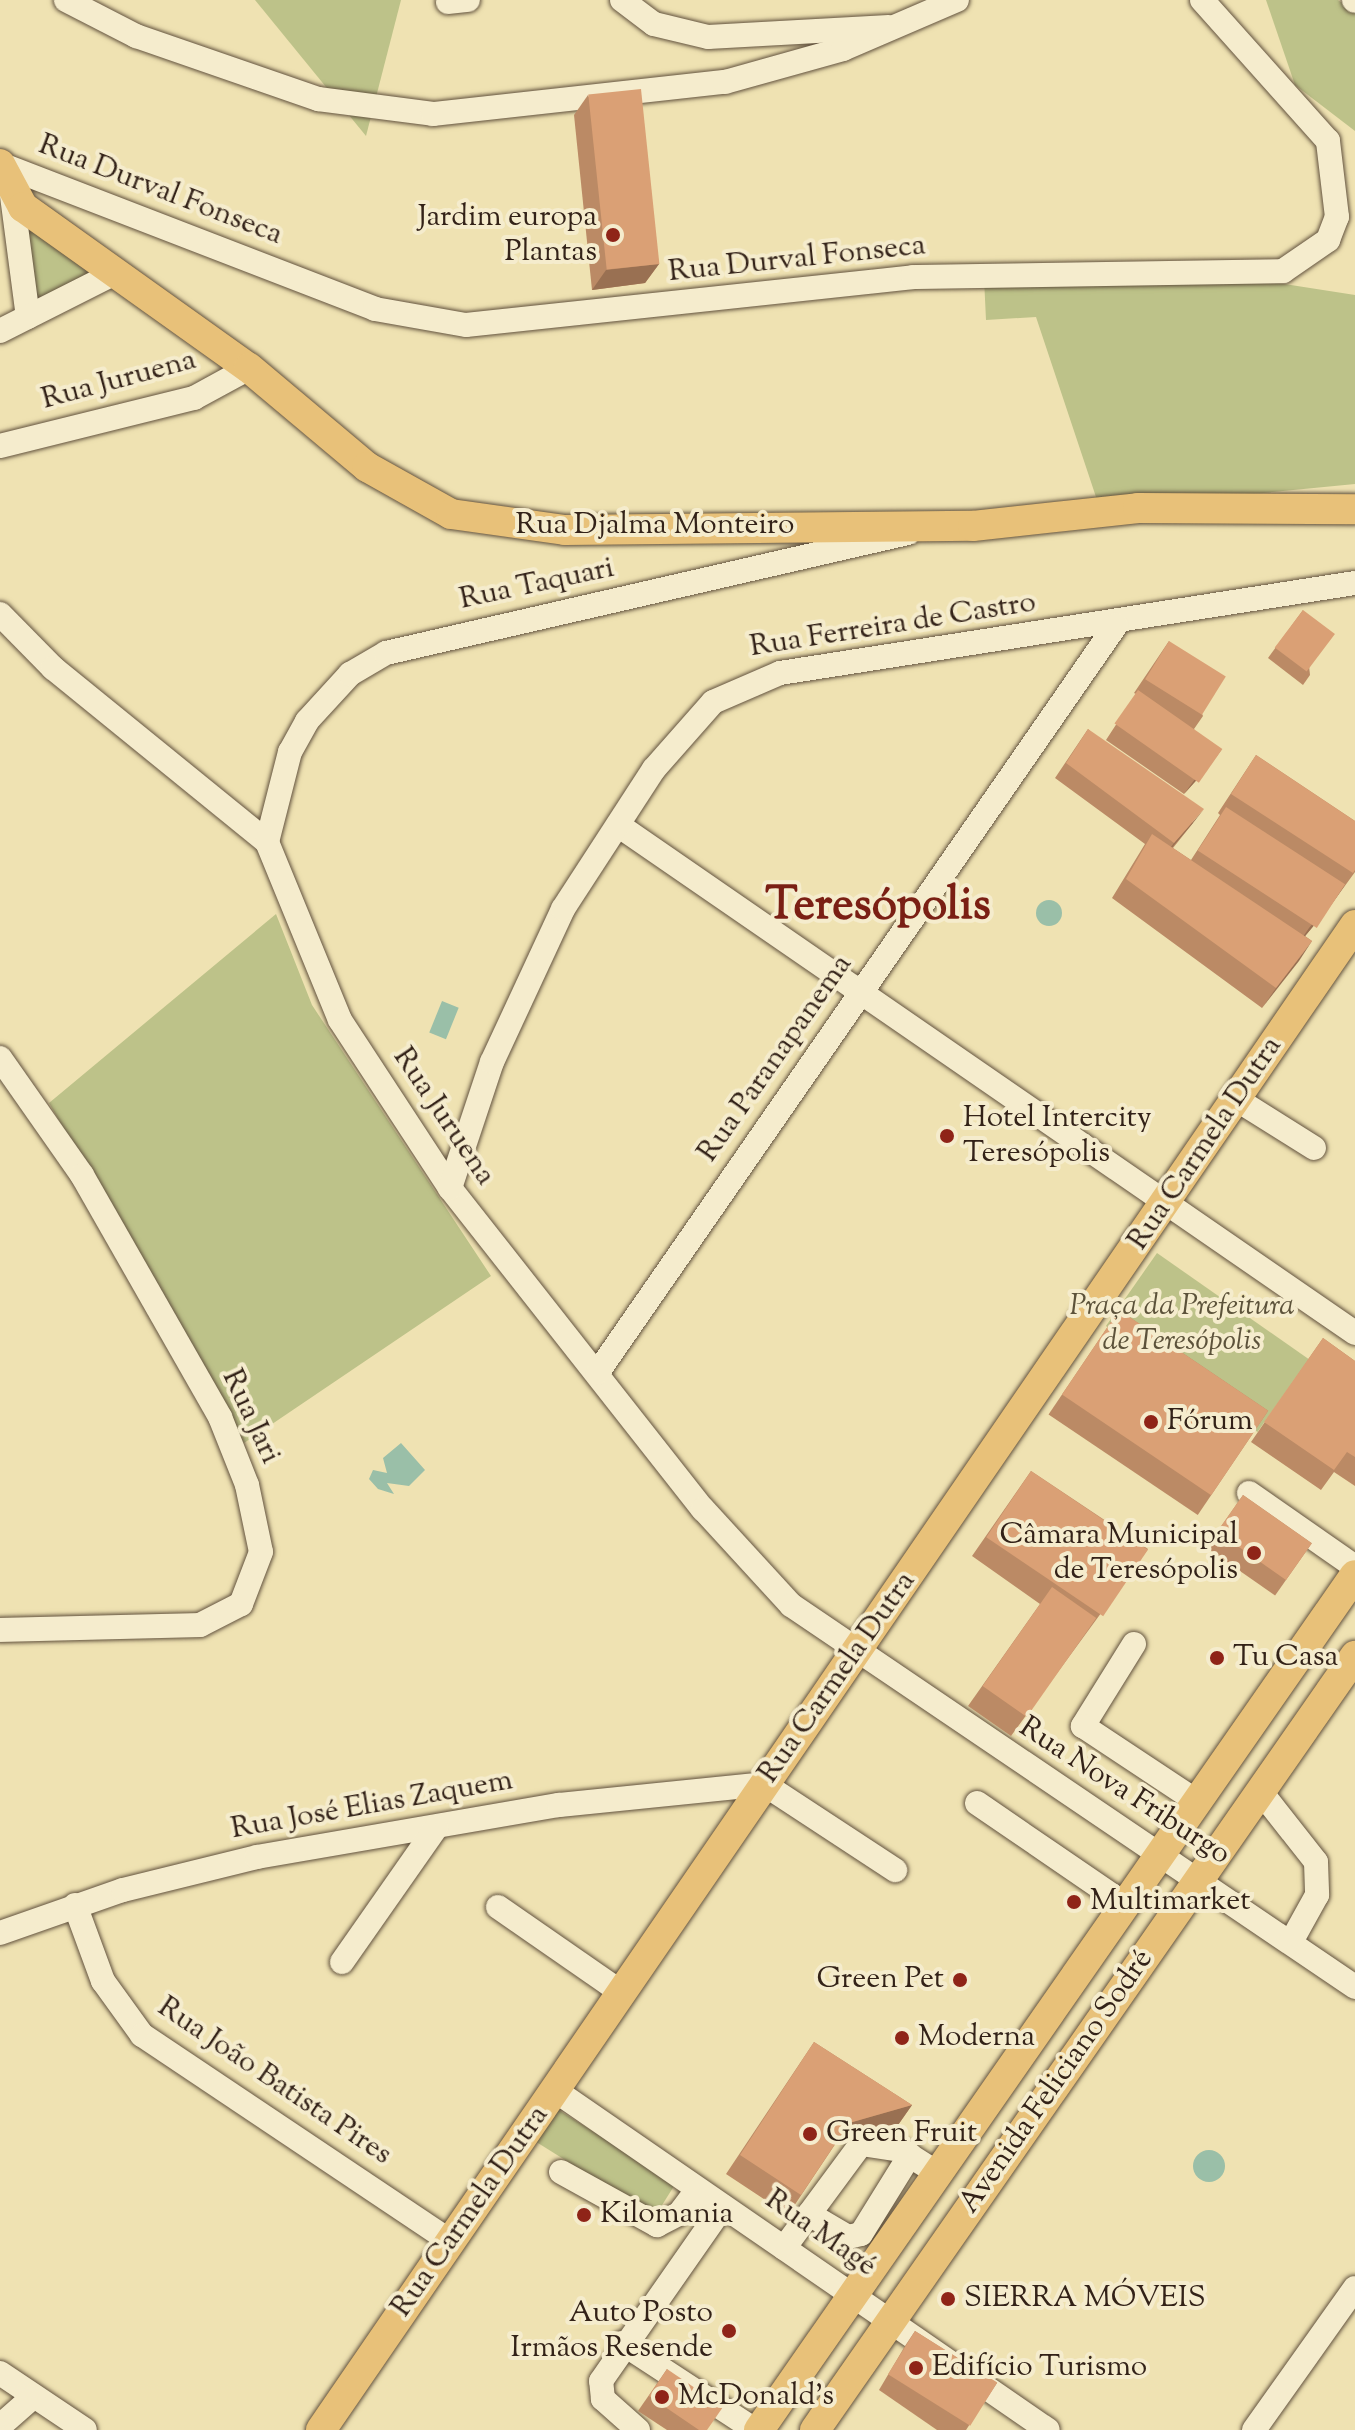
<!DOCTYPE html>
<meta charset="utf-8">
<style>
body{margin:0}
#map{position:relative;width:1355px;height:2430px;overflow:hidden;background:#efe2b2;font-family:"Sorts Mill Goudy",serif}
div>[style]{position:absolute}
.green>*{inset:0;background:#bdc289;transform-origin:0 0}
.water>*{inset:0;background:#9abfa8;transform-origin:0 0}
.round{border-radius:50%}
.roads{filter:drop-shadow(0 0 2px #62523e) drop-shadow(0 0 2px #62523e)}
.minor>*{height:24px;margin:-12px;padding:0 12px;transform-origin:12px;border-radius:12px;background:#f5eccd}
.major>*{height:30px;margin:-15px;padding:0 15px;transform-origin:15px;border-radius:15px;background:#e8c179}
.wall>*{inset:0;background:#bb8a65;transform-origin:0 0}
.shaded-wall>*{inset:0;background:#997052}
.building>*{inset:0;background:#daa075;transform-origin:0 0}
.dots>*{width:22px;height:22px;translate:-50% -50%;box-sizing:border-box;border:4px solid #f5eccd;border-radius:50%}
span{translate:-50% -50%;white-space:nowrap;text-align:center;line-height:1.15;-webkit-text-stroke:8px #f5eccd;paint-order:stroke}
.street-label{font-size:30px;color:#332218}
.poi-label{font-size:30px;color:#332218}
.right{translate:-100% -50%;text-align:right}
.left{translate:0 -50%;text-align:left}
.park-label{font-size:30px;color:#5c523a;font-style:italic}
.town-label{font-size:46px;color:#7a1f14;font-weight:700}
</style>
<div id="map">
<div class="green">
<div style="clip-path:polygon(255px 0,401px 0,366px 136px)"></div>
<div style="clip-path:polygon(1266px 0,1338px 0,1355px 12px,1355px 131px,1295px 85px)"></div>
<div style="clip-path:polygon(31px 221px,88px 268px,88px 278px,35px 305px,25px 228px)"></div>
<div style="clip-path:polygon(984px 278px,1245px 278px,1355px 295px,1355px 484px,1100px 509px,1036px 317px,986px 320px)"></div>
<div style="clip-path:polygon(276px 914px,312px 1005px,491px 1276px,244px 1443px,49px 1103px)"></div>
<div style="left:1157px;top:1253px;width:185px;height:89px;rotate:35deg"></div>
<div style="left:557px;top:2109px;width:140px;height:39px;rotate:32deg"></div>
</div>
<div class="water">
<div class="round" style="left:1036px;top:900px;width:26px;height:26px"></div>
<div style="left:442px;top:1001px;width:18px;height:34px;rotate:22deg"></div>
<div style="clip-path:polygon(401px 1443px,425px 1470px,409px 1486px,387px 1483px,394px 1494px,378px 1489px,369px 1479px,373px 1470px,387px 1473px,383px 1458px)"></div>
<div class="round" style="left:1193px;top:2150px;width:32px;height:32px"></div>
</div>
<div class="roads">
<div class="minor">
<div style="left:66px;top:0;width:79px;rotate:27.2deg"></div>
<div style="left:136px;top:36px;width:193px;rotate:19.1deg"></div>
<div style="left:318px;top:99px;width:116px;rotate:7.4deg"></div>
<div style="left:433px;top:114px;width:294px;rotate:-6.3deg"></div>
<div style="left:725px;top:82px;width:123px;rotate:-15.6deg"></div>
<div style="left:843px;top:49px;width:124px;rotate:-23.3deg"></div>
<div style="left:622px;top:0;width:40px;rotate:37deg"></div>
<div style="left:654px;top:24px;width:56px;rotate:13.5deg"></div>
<div style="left:708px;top:37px;width:181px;rotate:-3.2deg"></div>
<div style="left:1354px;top:0;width:1px;rotate:45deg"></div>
<div style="left:448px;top:2px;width:20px;rotate:-6deg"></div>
<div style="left:0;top:164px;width:402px;rotate:21.1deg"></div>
<div style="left:375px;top:309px;width:92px;rotate:10deg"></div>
<div style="left:466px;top:325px;width:450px;rotate:-6.1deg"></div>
<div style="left:913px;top:277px;width:370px;rotate:-0.9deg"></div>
<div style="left:1283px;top:271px;width:55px;rotate:-34.6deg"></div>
<div style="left:1328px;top:240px;width:25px;rotate:-69deg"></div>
<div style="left:1337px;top:217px;width:77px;rotate:-96.8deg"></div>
<div style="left:1328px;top:141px;width:189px;rotate:-131.8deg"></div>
<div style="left:12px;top:196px;width:122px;rotate:82.5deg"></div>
<div style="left:0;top:331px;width:131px;rotate:-26.8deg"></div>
<div style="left:0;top:446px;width:200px;rotate:-13.9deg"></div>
<div style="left:194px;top:398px;width:63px;rotate:-28.6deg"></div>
<div style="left:0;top:614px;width:76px;rotate:45.5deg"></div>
<div style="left:53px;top:668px;width:276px;rotate:39.1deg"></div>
<div style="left:267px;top:842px;width:192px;rotate:67.7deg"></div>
<div style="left:340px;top:1020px;width:201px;rotate:56.8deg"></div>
<div style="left:450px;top:1188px;width:409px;rotate:51.8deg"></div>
<div style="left:703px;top:1509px;width:130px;rotate:47.5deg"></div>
<div style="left:791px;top:1605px;width:681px;rotate:34.11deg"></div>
<div style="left:618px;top:825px;width:895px;rotate:34.58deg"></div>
<div style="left:267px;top:842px;width:93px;rotate:-75.7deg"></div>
<div style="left:290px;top:752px;width:35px;rotate:-61deg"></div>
<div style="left:307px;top:721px;width:64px;rotate:-47.5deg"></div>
<div style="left:350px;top:674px;width:42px;rotate:-30.3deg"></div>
<div style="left:386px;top:653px;width:536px;rotate:-12.95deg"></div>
<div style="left:0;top:1058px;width:143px;rotate:55deg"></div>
<div style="left:82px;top:1175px;width:279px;rotate:60.3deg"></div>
<div style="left:220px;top:1417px;width:73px;rotate:68.3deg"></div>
<div style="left:247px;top:1485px;width:68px;rotate:78.2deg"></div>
<div style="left:261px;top:1552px;width:56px;rotate:111deg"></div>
<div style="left:241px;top:1604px;width:46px;rotate:152.9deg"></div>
<div style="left:200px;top:1625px;width:200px;rotate:178.6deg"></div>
<div style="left:1236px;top:1099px;width:92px;rotate:32.1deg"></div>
<div style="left:450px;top:1188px;width:133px;rotate:-71.6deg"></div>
<div style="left:492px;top:1062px;width:169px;rotate:-65.1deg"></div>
<div style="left:563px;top:909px;width:167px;rotate:-57deg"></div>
<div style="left:654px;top:769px;width:89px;rotate:-48.6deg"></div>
<div style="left:713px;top:702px;width:73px;rotate:-23.4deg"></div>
<div style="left:780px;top:673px;width:582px;rotate:-8.9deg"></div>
<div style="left:598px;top:1372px;width:909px;rotate:-55.26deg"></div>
<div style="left:1249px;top:1493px;width:129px;rotate:34.9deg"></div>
<div style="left:1134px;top:1644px;width:97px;rotate:121.9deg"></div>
<div style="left:1083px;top:1726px;width:138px;rotate:33.5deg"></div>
<div style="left:1261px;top:1792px;width:89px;rotate:51.8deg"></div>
<div style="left:1316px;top:1862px;width:33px;rotate:88deg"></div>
<div style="left:1317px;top:1895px;width:54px;rotate:119deg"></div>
<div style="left:977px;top:1803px;width:181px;rotate:34.4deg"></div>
<div style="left:75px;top:1905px;width:81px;rotate:69.8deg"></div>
<div style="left:103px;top:1981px;width:67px;rotate:54.2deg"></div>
<div style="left:142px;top:2035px;width:371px;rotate:33.8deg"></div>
<div style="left:498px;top:1907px;width:151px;rotate:34.7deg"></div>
<div style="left:0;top:1933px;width:130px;rotate:-19.3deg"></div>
<div style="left:123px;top:1890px;width:138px;rotate:-13.8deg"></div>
<div style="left:257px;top:1857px;width:306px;rotate:-9.8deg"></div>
<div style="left:559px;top:1805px;width:206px;rotate:-5.8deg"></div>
<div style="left:764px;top:1784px;width:157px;rotate:33.3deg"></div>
<div style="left:342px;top:1962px;width:164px;rotate:-55deg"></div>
<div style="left:556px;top:2091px;width:597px;rotate:34.57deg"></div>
<div style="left:561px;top:2172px;width:110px;rotate:28.9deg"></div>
<div style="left:657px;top:2225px;width:25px;rotate:-27deg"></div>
<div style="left:679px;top:2214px;width:31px;rotate:-53deg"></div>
<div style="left:809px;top:2214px;width:45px;rotate:30.5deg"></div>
<div style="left:848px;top:2237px;width:13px;rotate:-13deg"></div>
<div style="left:861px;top:2234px;width:93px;rotate:-58.2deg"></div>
<div style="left:784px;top:2248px;width:129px;rotate:-53.5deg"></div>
<div style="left:861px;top:2144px;width:40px;rotate:8.5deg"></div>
<div style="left:901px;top:2150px;width:45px;rotate:32.3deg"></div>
<div style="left:622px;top:2343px;width:159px;rotate:33.2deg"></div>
<div style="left:0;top:2373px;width:102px;rotate:33.8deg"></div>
<div style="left:0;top:2426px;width:45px;rotate:-41.4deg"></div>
<div style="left:638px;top:2430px;width:47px;rotate:-138.5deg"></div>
<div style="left:603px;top:2399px;width:18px;rotate:-96deg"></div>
<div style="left:601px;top:2381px;width:213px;rotate:-55.1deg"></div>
<div style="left:1254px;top:2430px;width:174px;rotate:-54.6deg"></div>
</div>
<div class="major">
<div style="left:0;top:164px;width:49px;rotate:61.9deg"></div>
<div style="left:23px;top:207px;width:277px;rotate:35.5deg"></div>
<div style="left:249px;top:368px;width:154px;rotate:40deg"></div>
<div style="left:367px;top:467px;width:96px;rotate:29.2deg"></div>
<div style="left:451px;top:514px;width:115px;rotate:8deg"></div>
<div style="left:565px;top:530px;width:408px;rotate:-0.6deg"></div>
<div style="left:973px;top:526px;width:166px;rotate:-6.2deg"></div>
<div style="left:1138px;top:508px;width:217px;rotate:0.3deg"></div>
<div style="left:321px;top:2430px;width:1826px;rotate:-55.51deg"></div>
<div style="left:759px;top:2430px;width:1042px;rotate:-55.12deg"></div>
<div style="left:815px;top:2430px;width:944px;rotate:-55.1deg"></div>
</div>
</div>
<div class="wall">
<div style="clip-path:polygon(588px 95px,659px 264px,645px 283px,592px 290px,574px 115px)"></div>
<div style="clip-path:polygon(1303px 610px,1310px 675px,1303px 685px,1268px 658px)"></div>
<div style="clip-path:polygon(1169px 641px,1203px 716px,1194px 729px,1211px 764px,1184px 794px,1106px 740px,1136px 694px,1134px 693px)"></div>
<div style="clip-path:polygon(1088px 729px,1193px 823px,1173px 848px,1191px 860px,1220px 815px,1218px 813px,1256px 755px,1355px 821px,1355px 872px,1331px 905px,1305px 936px,1312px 941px,1262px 1008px,1112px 898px,1145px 844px,1055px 778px)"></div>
<div style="left:1119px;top:1310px;width:180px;height:126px;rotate:34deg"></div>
<div style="clip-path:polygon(1323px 1338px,1355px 1361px,1355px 1486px,1334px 1472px,1321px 1490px,1251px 1442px)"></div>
<div style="clip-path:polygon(1031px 1471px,1148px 1549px,1011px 1736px,968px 1706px,1040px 1604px,972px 1556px)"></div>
<div style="left:1243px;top:1495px;width:84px;height:64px;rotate:35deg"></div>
<div style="clip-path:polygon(814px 2042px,912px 2105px,898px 2125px,836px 2143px,788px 2215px,726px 2174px)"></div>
<div style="clip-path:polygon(915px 2331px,997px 2383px,966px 2430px,937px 2430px,879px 2390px,905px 2346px)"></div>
<div style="clip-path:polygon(667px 2369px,707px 2430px,667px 2430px,638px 2411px)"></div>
</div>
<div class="shaded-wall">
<div style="clip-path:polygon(659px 264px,645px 283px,592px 290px,606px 270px)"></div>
<div style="clip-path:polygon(1222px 749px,1211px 764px,1184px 794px,1195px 779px)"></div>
<div style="clip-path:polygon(1204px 809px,1193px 823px,1163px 858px,1174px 843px)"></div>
<div style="clip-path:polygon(1345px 885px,1331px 905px,1296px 947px,1309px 928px)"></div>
<div style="clip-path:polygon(1312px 941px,1299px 961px,1262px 1008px,1276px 988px)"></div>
<div style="clip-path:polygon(912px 2105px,898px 2125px,835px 2143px,849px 2123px)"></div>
</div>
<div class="building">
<div style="left:641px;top:89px;width:176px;height:53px;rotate:84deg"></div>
<div style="left:1303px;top:610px;width:40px;height:47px;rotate:37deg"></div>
<div style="left:1169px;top:641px;width:67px;height:45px;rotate:32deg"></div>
<div style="left:1138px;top:690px;width:103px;height:41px;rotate:35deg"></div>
<div style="clip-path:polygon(1088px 729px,1204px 809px,1174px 843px,1066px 763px)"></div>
<div style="clip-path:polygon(1256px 755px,1355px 821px,1355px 870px,1353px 873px,1231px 794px)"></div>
<div style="left:1226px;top:807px;width:142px;height:52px;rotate:33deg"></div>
<div style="clip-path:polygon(1152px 834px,1312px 941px,1276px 988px,1126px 879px)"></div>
<div style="left:1119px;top:1310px;width:180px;height:102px;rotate:34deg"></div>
<div style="clip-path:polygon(1323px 1338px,1355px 1361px,1355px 1457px,1347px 1452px,1334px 1470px,1264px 1422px)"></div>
<div style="left:1031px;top:1471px;width:141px;height:80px;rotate:34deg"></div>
<div style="left:1243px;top:1495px;width:84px;height:45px;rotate:35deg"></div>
<div style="left:1052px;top:1587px;width:54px;height:121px;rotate:35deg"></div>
<div style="clip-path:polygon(814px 2042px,912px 2105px,849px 2123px,801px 2195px,740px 2155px)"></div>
<div style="left:915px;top:2331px;width:97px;height:51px;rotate:32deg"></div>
<div style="clip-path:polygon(667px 2369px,723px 2407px,707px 2430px,699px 2430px,649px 2396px)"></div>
</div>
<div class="dots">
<div style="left:613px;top:235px;background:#8f2418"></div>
<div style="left:947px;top:1136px;background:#8f2418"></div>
<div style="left:1151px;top:1422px;background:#8f2418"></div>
<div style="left:1254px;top:1553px;background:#8f2418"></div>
<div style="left:1217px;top:1658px;background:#8f2418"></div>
<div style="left:1074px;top:1902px;background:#8f2418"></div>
<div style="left:960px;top:1980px;background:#8f2418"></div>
<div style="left:902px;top:2038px;background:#8f2418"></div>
<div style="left:810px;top:2134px;background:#8f2418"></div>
<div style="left:584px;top:2215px;background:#8f2418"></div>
<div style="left:948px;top:2299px;background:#8f2418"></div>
<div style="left:729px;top:2331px;background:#8f2418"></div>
<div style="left:916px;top:2368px;background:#8f2418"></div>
<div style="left:662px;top:2397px;background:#8f2418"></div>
</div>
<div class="street-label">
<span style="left:160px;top:191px;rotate:21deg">Rua Durval Fonseca</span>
<span style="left:797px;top:260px;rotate:-6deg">Rua Durval Fonseca</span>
<span style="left:119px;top:381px;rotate:-15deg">Rua Juruena</span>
<span style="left:655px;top:526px">Rua Djalma Monteiro</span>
<span style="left:537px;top:585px;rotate:-12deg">Rua Taquari</span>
<span style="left:893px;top:626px;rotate:-9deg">Rua Ferreira de Castro</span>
<span style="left:776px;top:1059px;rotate:-55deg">Rua Paranapanema</span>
<span style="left:443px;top:1117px;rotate:56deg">Rua Juruena</span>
<span style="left:1206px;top:1144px;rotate:-56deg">Rua Carmela Dutra</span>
<span style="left:250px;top:1417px;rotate:65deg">Rua Jari</span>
<span style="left:838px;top:1678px;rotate:-55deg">Rua Carmela Dutra</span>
<span style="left:1124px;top:1792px;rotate:33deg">Rua Nova Friburgo</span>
<span style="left:372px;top:1806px;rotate:-10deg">Rua José Elias Zaquem</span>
<span style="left:274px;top:2082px;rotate:34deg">Rua João Batista Pires</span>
<span style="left:1057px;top:2082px;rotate:-55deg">Avenida Feliciano Sodré</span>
<span style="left:471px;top:2212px;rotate:-55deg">Rua Carmela Dutra</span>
<span style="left:820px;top:2234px;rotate:35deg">Rua Magé</span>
</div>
<div class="poi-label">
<span class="right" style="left:597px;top:235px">Jardim europa<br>Plantas</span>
<span class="left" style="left:963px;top:1136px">Hotel Intercity<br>Teresópolis</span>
<span class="left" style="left:1167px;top:1422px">Fórum</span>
<span class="right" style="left:1238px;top:1553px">Câmara Municipal<br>de Teresópolis</span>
<span class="left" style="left:1233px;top:1658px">Tu Casa</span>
<span class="left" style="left:1090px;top:1902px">Multimarket</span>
<span class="right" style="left:944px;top:1980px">Green Pet</span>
<span class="left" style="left:918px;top:2038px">Moderna</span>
<span class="left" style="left:826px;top:2134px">Green Fruit</span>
<span class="left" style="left:600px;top:2215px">Kilomania</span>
<span class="left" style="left:964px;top:2299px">SIERRA MÓVEIS</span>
<span class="right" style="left:713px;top:2331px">Auto Posto<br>Irmãos Resende</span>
<span class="left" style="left:932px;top:2368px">Edifício Turismo</span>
<span class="left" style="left:678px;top:2397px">McDonald's</span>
</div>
<div class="park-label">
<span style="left:1182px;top:1324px">Praça da Prefeitura<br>de Teresópolis</span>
</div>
<div class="town-label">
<span style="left:878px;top:907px">Teresópolis</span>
</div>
</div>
